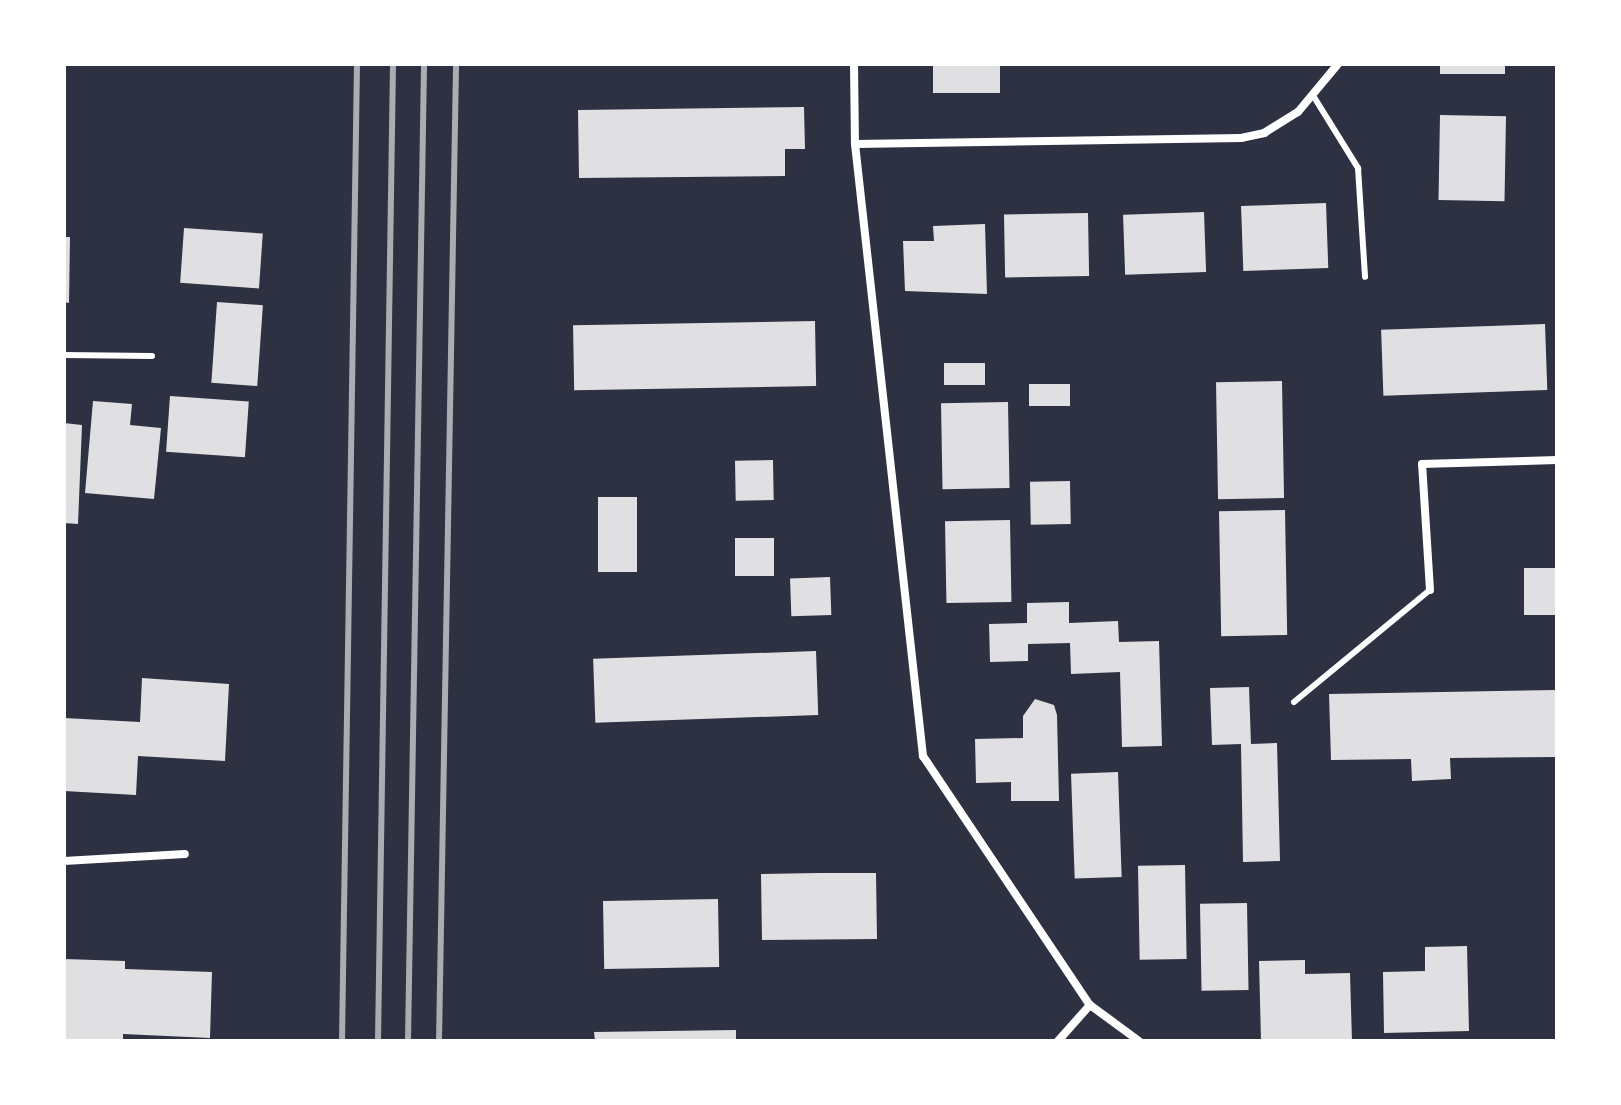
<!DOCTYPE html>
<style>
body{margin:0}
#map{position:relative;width:1621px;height:1105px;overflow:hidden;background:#2d3142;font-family:Karla,sans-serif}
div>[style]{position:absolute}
.building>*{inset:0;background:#e0e0e3;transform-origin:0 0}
.service>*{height:6px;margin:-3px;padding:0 3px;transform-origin:3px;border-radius:3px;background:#fff}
.minor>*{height:8px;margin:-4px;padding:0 4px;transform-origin:4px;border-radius:4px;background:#fff}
.rail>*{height:6px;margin:-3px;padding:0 3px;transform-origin:3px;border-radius:3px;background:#abadb3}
span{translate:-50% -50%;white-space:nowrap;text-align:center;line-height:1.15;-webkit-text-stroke:8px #fff;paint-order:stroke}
.frame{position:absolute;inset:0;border:66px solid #fff;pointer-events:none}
</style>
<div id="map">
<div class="building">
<div style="left:933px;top:64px;width:67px;height:29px"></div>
<div style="left:1440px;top:64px;width:65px;height:10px"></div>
<div style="clip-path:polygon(804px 107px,805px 149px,785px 149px,785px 176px,579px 178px,578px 110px)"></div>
<div style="left:1440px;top:115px;width:66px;height:85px;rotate:1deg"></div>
<div style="left:1326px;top:203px;width:65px;height:85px;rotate:88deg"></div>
<div style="left:1204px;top:212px;width:60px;height:81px;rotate:88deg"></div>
<div style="left:1088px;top:213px;width:63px;height:84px;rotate:89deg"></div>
<div style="clip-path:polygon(985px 224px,987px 294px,905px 291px,903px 241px,934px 241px,933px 226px)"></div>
<div style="left:184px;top:228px;width:79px;height:55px;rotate:4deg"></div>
<div style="clip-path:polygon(64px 237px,70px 237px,69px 303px,64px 302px)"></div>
<div style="left:217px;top:302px;width:46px;height:81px;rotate:4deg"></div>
<div style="left:815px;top:321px;width:65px;height:242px;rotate:89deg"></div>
<div style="left:1545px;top:324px;width:66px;height:164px;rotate:88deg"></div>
<div style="left:944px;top:363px;width:41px;height:22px"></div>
<div style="left:1282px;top:381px;width:117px;height:66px;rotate:89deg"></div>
<div style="left:1029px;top:384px;width:41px;height:22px"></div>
<div style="left:170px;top:396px;width:79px;height:56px;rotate:4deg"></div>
<div style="clip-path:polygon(93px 401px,132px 404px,130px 425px,161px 428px,154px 499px,85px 493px)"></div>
<div style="left:1008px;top:402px;width:86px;height:67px;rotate:89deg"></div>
<div style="clip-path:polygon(64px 423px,82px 425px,78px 524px,64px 523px)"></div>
<div style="left:773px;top:460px;width:40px;height:38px;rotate:89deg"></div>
<div style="left:1070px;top:481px;width:43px;height:40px;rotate:89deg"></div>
<div style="left:598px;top:497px;width:39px;height:75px"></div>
<div style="left:1285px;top:510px;width:125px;height:66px;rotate:89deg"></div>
<div style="left:1010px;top:520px;width:82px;height:65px;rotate:89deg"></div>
<div style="left:735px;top:538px;width:39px;height:38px"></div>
<div style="left:1557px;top:568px;width:47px;height:33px;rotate:90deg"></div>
<div style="left:830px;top:577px;width:38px;height:40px;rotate:88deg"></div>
<div style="clip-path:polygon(1069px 602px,1069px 623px,1118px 621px,1119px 642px,1159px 641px,1162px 746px,1122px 747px,1120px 672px,1071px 674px,1070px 643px,1028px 644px,1028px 661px,990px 662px,989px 624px,1027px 623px,1027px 603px)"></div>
<div style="left:816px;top:651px;width:64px;height:223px;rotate:88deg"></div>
<div style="clip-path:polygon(142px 678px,229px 684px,225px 761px,138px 756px,136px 795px,64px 791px,64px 718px,140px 722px)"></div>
<div style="clip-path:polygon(1249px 687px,1251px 744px,1277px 743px,1280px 861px,1243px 862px,1241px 744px,1212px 745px,1210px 688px)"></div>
<div style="clip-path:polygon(1557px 690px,1557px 757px,1450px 758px,1451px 779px,1412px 781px,1411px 759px,1331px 760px,1329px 694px)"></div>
<div style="clip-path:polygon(1035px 699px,1054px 705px,1057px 715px,1059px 801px,1011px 801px,1011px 782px,976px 783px,975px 739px,1023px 738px,1023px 716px)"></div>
<div style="left:1118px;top:772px;width:105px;height:47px;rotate:88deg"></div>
<div style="left:1185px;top:865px;width:94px;height:47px;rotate:89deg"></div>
<div style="clip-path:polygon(819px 873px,876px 873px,877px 939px,762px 940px,761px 874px)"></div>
<div style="left:718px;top:899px;width:68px;height:115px;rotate:89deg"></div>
<div style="left:1247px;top:903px;width:87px;height:47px;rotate:89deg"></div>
<div style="clip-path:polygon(1467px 946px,1469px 1031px,1384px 1033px,1383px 972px,1425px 971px,1425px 947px)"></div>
<div style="clip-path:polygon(64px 959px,125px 961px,125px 969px,212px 972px,210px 1038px,123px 1034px,123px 1041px,64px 1041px)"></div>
<div style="clip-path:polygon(1305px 960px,1305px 974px,1350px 973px,1352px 1041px,1261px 1041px,1259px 961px)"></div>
<div style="clip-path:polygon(736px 1030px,736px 1041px,595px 1041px,594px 1032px)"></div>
</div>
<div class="service">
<div style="left:1314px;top:97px;width:84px;rotate:58.2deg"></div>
<div style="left:1358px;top:168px;width:109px;rotate:86.3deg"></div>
<div style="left:64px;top:355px;width:88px;rotate:0.7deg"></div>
<div style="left:1294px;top:702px;width:176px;rotate:-39.5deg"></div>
</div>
<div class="minor">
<div style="left:854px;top:64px;width:80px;rotate:89.3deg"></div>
<div style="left:855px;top:144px;width:616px;rotate:83.66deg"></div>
<div style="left:923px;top:756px;width:300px;rotate:56.2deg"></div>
<div style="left:1090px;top:1005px;width:61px;rotate:36.3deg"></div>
<div style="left:855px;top:144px;width:386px;rotate:-0.9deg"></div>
<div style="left:1241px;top:138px;width:24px;rotate:-12deg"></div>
<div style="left:1264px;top:133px;width:40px;rotate:-32deg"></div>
<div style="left:1298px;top:112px;width:62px;rotate:-50.2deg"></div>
<div style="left:1430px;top:590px;width:126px;rotate:-93.6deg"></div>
<div style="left:1422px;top:464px;width:135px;rotate:-1.7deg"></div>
<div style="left:64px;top:861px;width:121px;rotate:-3.3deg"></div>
<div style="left:1058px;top:1041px;width:48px;rotate:-48.4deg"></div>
</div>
<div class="rail">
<div style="left:342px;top:1041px;width:977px;rotate:-89.12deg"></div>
<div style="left:378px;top:1041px;width:977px;rotate:-89.12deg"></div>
<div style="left:408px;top:1041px;width:977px;rotate:-89.06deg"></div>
<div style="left:439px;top:1041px;width:977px;rotate:-89deg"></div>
</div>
<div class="frame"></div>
</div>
